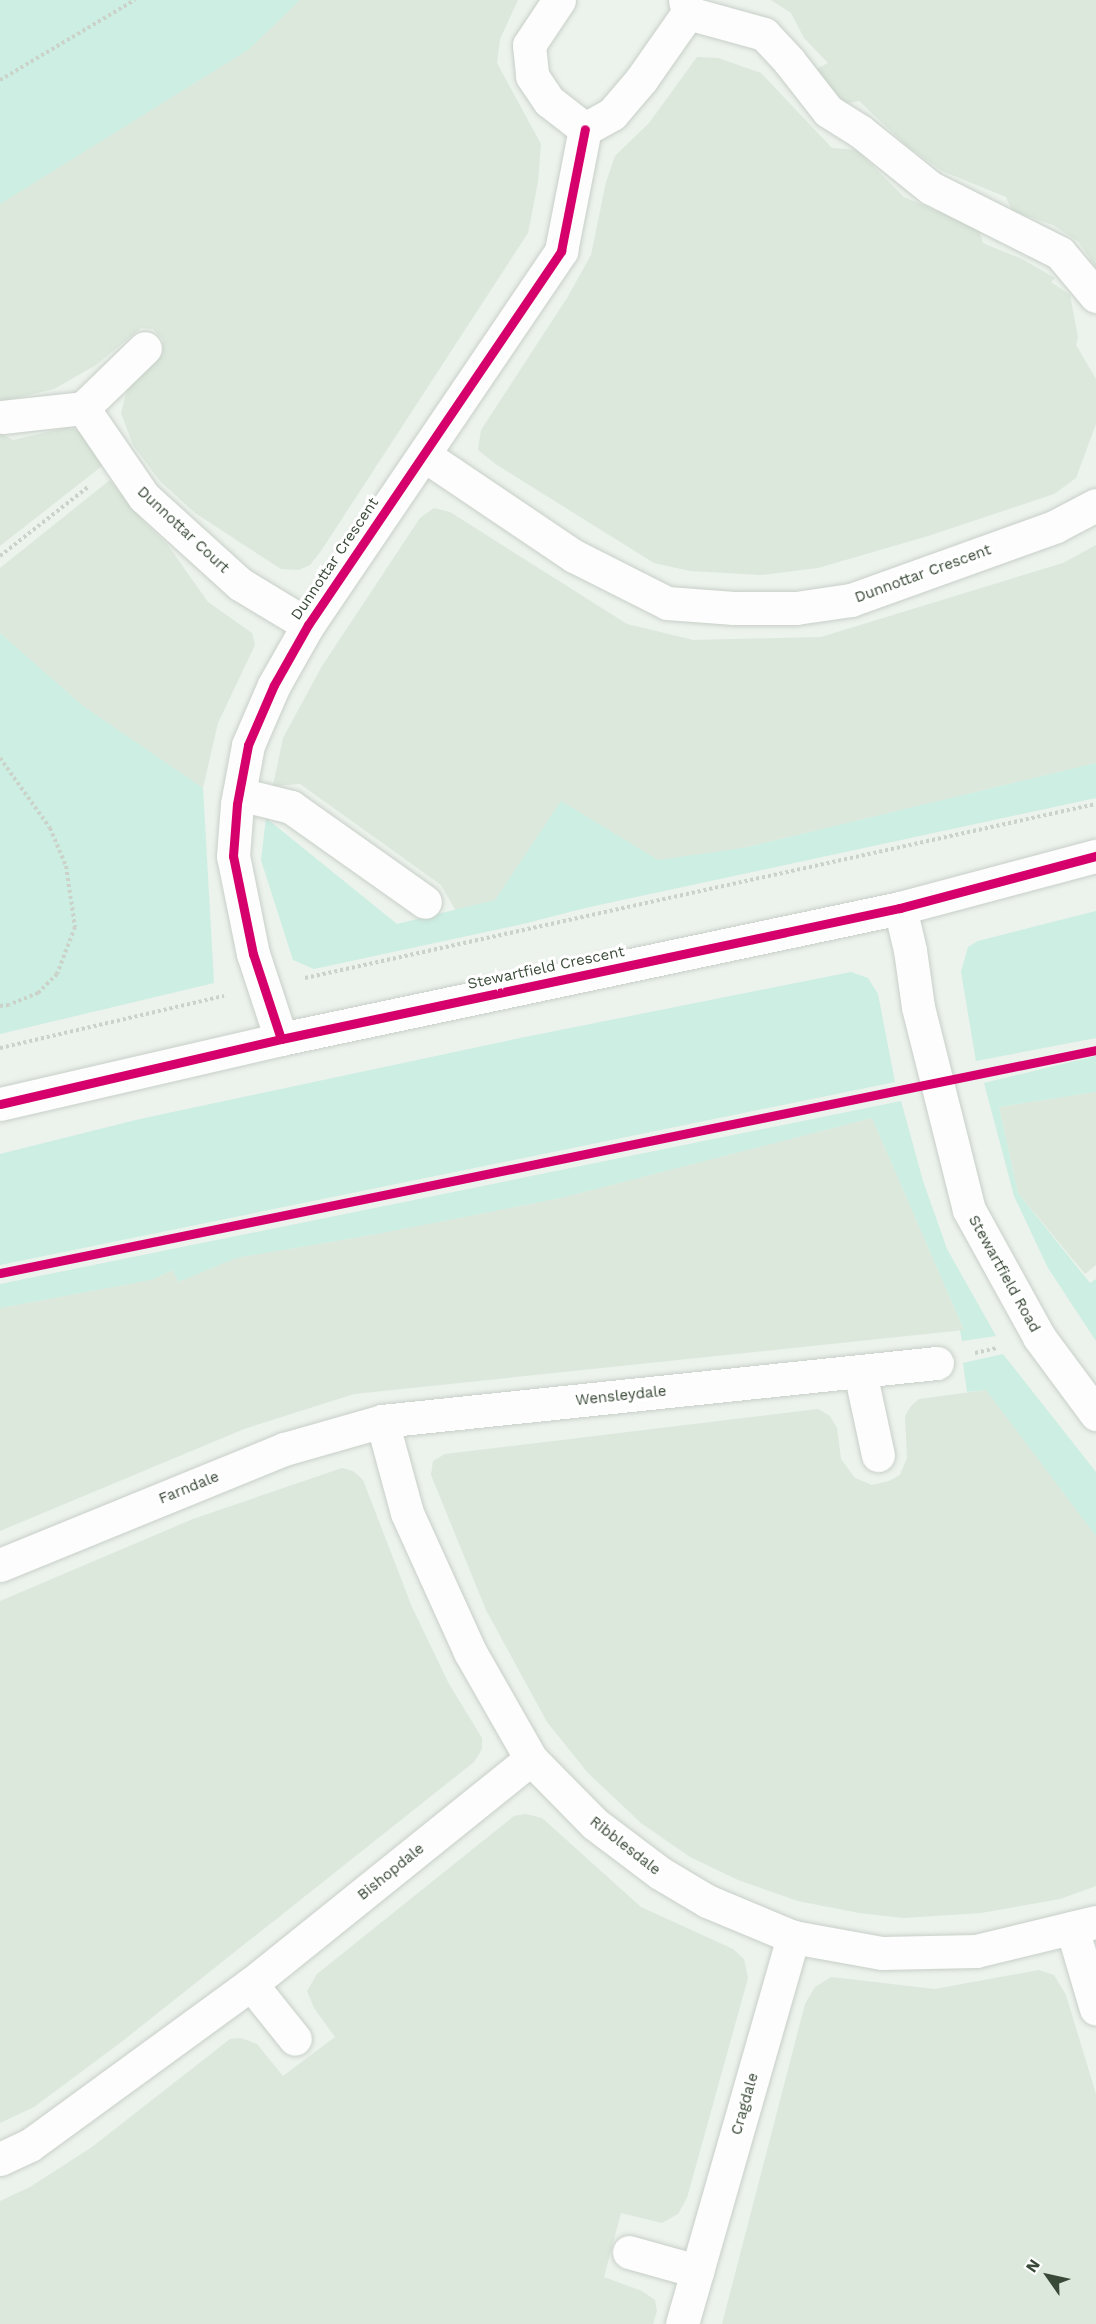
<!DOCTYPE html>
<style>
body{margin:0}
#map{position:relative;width:1096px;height:2324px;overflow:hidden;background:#ecf2ec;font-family:"Work Sans",sans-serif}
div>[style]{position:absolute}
.residential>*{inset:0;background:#dce8dc}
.green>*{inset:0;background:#cceee3}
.path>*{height:4px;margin-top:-2px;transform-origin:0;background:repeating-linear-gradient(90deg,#cbd2ca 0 3px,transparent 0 6px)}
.roads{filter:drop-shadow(0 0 2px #c8cfc8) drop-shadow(0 0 2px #c8cfc8)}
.minor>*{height:33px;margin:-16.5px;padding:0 16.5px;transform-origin:16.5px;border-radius:16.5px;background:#fcfdfc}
.cycleway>*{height:9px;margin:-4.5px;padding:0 4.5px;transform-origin:4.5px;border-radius:4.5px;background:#d6006c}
span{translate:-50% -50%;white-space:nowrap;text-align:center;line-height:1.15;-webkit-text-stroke:6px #fff;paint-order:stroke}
.street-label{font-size:15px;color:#394937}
.north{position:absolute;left:1018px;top:2246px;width:60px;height:60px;-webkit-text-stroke:4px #fff;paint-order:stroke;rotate:304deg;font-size:16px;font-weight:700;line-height:24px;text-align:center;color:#394937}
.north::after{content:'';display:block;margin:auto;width:21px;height:27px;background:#394937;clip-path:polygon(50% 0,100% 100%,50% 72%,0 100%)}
</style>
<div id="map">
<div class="residential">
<div style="clip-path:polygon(300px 0,518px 0,500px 39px,497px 63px,541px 144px,538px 182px,528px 233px,321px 551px,310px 565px,299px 570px,281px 569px,195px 513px,160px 481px,133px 445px,121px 413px,127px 390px,163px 354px,163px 340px,153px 329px,141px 328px,96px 365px,54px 389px,0 402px,0 204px,248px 50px)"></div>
<div style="clip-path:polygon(771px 0,1096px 0,1096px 268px,1079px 242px,1053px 225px,1012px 211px,1006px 197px,942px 171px,907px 146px,859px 101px,843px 104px,813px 71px,828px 63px,804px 38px,791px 13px)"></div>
<div style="clip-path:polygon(697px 57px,718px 58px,761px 73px,832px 148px,857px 150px,904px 197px,979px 229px,983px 243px,1022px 259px,1055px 278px,1051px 282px,1070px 295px,1078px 337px,1076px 345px,1096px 379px,1096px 424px,1076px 478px,1054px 494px,928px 536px,818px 568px,761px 575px,690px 571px,654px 563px,497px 465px,478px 450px,481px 430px,567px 298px,591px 255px,606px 182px,615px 156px,649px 123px)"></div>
<div style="clip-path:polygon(69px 427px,81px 432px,102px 466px,0 546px,0 433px,13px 440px)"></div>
<div style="clip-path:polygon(110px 480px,141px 519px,167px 544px,208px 602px,252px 633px,255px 645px,218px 723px,203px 788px,83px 706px,0 633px,0 568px)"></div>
<div style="clip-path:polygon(434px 508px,450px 512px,627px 624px,693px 640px,821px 637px,1063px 563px,1096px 545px,1096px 763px,743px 848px,658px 861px,561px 802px,495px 900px,456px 911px,441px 885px,300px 784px,273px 786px,283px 738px,322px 666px,420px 518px)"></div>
<div style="clip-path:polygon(1096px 1092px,1096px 1265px,1085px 1274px,1018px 1193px,999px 1107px)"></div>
<div style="clip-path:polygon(872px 1118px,964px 1330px,354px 1394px,244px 1429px,0 1531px,0 1308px,151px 1280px,173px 1270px,178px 1282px,236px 1258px,377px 1234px,561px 1198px)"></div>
<div style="clip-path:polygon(986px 1390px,1096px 1536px,1096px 1886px,1060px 1899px,981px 1913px,903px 1918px,859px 1913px,798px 1901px,738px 1880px,690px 1857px,641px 1823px,588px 1773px,547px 1722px,486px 1610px,431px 1475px,433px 1461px,445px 1454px,818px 1409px,830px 1416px,837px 1428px,841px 1459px,855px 1478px,872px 1485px,889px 1481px,900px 1475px,907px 1458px,905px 1416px,911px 1406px,919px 1399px)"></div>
<div style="clip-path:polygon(342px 1468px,353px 1471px,363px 1480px,412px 1607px,449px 1684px,482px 1738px,482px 1749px,474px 1762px,120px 2043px,34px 2107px,0 2123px,0 1601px,193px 1519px)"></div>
<div style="clip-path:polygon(526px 1814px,542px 1818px,641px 1907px,733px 1949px,744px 1959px,748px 1978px,687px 2198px,678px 2214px,662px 2223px,621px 2213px,604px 2277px,642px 2291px,655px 2300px,657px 2311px,653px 2324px,0 2324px,0 2201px,30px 2187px,92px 2147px,230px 2039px,241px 2038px,257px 2044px,283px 2076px,335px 2037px,314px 2008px,307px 1991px,317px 1974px,514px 1816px)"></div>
<div style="clip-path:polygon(1039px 1970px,1054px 1975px,1066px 1995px,1096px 2094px,1096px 2324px,722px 2324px,805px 2004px,815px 1987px,831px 1977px,935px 1989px)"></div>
</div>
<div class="green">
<div style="clip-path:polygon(0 0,300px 0,248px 50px,0 204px)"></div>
<div style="clip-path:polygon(0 633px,83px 706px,203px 788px,214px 983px,0 1034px)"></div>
<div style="clip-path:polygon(1096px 763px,1096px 798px,585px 908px,523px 924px,314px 969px,293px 960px,261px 860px,266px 818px,397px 924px,495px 900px,561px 801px,658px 860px,743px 848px)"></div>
<div style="clip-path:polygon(1096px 911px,1096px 1038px,976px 1061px,961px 972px,968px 947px,978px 941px)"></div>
<div style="clip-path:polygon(851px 972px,868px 978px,878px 994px,895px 1082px,0 1265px,0 1154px,140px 1119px,525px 1037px)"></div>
<div style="clip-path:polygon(1096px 1056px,1096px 1092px,999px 1107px,1018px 1193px,1090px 1283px,1096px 1279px,1096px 1341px,1048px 1268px,1014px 1196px,984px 1083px)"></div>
<div style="clip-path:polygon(901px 1101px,923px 1181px,947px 1249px,996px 1336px,962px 1341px,960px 1330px,964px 1330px,872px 1118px,561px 1198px,377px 1234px,236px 1258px,178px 1282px,173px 1270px,151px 1280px,0 1308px,0 1284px)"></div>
<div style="clip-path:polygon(1003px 1354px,1096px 1472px,1096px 1536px,986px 1390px,967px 1392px,963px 1363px)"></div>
</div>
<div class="path">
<div style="left:0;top:80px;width:157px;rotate:-30.7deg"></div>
<div style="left:0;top:556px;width:112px;rotate:-38.1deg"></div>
<div style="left:0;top:758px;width:86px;rotate:54.5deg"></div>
<div style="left:50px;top:828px;width:41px;rotate:67.2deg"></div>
<div style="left:66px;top:866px;width:62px;rotate:81.6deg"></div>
<div style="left:75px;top:927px;width:50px;rotate:111deg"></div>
<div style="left:57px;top:974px;width:27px;rotate:135deg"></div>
<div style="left:38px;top:993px;width:31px;rotate:158deg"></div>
<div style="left:9px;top:1005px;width:9px;rotate:174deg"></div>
<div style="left:305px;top:978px;width:810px;rotate:-12.41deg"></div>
<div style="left:0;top:1048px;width:230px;rotate:-13.1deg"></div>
<div style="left:975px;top:1353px;width:23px;rotate:-13deg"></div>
</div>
<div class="roads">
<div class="minor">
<div style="left:559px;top:0;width:54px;rotate:123.7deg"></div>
<div style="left:529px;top:45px;width:31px;rotate:84deg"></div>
<div style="left:532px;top:76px;width:30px;rotate:56deg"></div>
<div style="left:549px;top:101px;width:46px;rotate:37.9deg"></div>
<div style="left:688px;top:13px;width:79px;rotate:15.4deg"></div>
<div style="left:764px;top:34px;width:37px;rotate:47deg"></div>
<div style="left:789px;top:61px;width:63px;rotate:52deg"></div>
<div style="left:828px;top:111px;width:38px;rotate:32deg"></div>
<div style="left:860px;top:131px;width:91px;rotate:38.8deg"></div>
<div style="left:931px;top:188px;width:144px;rotate:26.7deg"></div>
<div style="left:1060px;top:253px;width:56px;rotate:50.1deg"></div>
<div style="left:585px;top:129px;width:31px;rotate:-29deg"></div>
<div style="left:612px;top:114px;width:45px;rotate:-49.5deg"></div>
<div style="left:641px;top:80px;width:82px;rotate:-55deg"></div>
<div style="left:688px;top:13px;width:13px;rotate:-103deg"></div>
<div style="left:83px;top:408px;width:108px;rotate:55.6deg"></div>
<div style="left:144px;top:497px;width:130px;rotate:42.2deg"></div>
<div style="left:240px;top:584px;width:79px;rotate:31.1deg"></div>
<div style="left:2px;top:417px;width:81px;rotate:-6.3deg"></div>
<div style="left:83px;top:408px;width:86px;rotate:-44.1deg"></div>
<div style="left:424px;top:455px;width:181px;rotate:34deg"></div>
<div style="left:574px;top:556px;width:104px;rotate:26.8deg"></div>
<div style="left:667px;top:603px;width:67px;rotate:4.3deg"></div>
<div style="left:734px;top:608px;width:62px"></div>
<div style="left:796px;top:608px;width:56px;rotate:-8.3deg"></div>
<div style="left:851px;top:600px;width:218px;rotate:-19.8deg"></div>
<div style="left:1056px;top:526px;width:45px;rotate:-27.7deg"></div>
<div style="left:239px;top:794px;width:54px;rotate:14deg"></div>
<div style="left:291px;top:807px;width:164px;rotate:35.3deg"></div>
<div style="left:900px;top:908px;width:43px;rotate:76.6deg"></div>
<div style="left:910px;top:950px;width:58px;rotate:82deg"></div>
<div style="left:918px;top:1007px;width:209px;rotate:75.9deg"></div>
<div style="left:969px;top:1210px;width:145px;rotate:61.1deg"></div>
<div style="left:1039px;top:1337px;width:96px;rotate:53.5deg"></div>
<div style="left:281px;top:1039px;width:89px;rotate:-108.2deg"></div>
<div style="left:253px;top:954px;width:100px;rotate:-101.5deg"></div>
<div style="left:233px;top:856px;width:52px;rotate:-85.6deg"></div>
<div style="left:237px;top:804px;width:60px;rotate:-79.4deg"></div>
<div style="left:248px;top:745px;width:65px;rotate:-66.6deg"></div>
<div style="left:274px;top:685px;width:69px;rotate:-60.5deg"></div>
<div style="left:308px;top:625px;width:452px;rotate:-55.9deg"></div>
<div style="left:561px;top:251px;width:124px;rotate:-78.9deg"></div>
<div style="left:0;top:1104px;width:288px;rotate:-13deg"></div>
<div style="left:281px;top:1039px;width:633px;rotate:-11.95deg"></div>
<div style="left:900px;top:908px;width:203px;rotate:-14.9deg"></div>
<div style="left:860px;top:1372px;width:85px;rotate:77.8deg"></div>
<div style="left:382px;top:1421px;width:95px;rotate:74.8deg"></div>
<div style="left:407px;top:1513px;width:153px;rotate:65.6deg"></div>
<div style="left:470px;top:1652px;width:123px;rotate:60.3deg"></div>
<div style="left:531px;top:1759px;width:91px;rotate:45.4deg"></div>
<div style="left:595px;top:1824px;width:81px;rotate:37deg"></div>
<div style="left:660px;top:1873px;width:55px;rotate:30.8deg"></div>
<div style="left:707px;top:1901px;width:93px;rotate:22.7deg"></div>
<div style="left:793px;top:1937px;width:90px;rotate:10.2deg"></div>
<div style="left:882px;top:1953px;width:94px;rotate:-1.2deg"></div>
<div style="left:976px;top:1951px;width:123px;rotate:-13.6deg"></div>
<div style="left:0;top:1565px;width:307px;rotate:-22.2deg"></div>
<div style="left:284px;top:1449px;width:102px;rotate:-15.9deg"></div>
<div style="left:382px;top:1421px;width:558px;rotate:-5.97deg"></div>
<div style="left:1072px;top:1928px;width:84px;rotate:73.5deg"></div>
<div style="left:251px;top:1984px;width:70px;rotate:51.3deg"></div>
<div style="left:0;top:2159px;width:33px;rotate:-25deg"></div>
<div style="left:30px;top:2145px;width:273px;rotate:-36.1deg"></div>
<div style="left:251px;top:1984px;width:359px;rotate:-38.8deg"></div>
<div style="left:629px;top:2252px;width:71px;rotate:15.6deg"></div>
<div style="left:682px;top:2324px;width:403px;rotate:-74deg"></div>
</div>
</div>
<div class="cycleway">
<div style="left:281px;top:1039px;width:89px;rotate:-108.2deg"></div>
<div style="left:253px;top:954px;width:100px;rotate:-101.5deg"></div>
<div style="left:233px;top:856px;width:52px;rotate:-85.6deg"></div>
<div style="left:237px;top:804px;width:60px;rotate:-79.4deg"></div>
<div style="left:248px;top:745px;width:65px;rotate:-66.6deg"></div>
<div style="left:274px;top:685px;width:69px;rotate:-60.5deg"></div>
<div style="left:308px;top:625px;width:452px;rotate:-55.9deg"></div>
<div style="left:561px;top:251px;width:124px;rotate:-78.9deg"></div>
<div style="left:0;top:1104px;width:288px;rotate:-13deg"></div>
<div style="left:281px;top:1039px;width:633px;rotate:-11.95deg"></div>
<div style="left:900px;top:908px;width:203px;rotate:-14.9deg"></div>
<div style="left:0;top:1273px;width:1118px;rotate:-11.5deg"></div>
</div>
<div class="street-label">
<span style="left:183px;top:530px;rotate:43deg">Dunnottar Court</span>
<span style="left:335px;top:559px;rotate:-56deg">Dunnottar Crescent</span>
<span style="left:923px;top:574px;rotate:-20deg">Dunnottar Crescent</span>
<span style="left:546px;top:968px;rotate:-12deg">Stewartfield Crescent</span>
<span style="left:1004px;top:1274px;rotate:61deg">Stewartfield Road</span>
<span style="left:621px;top:1396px;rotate:-6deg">Wensleydale</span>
<span style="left:189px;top:1488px;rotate:-22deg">Farndale</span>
<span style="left:625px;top:1846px;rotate:38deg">Ribblesdale</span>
<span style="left:391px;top:1872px;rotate:-39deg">Bishopdale</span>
<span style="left:745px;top:2104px;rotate:-74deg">Cragdale</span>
</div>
<div class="north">N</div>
</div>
